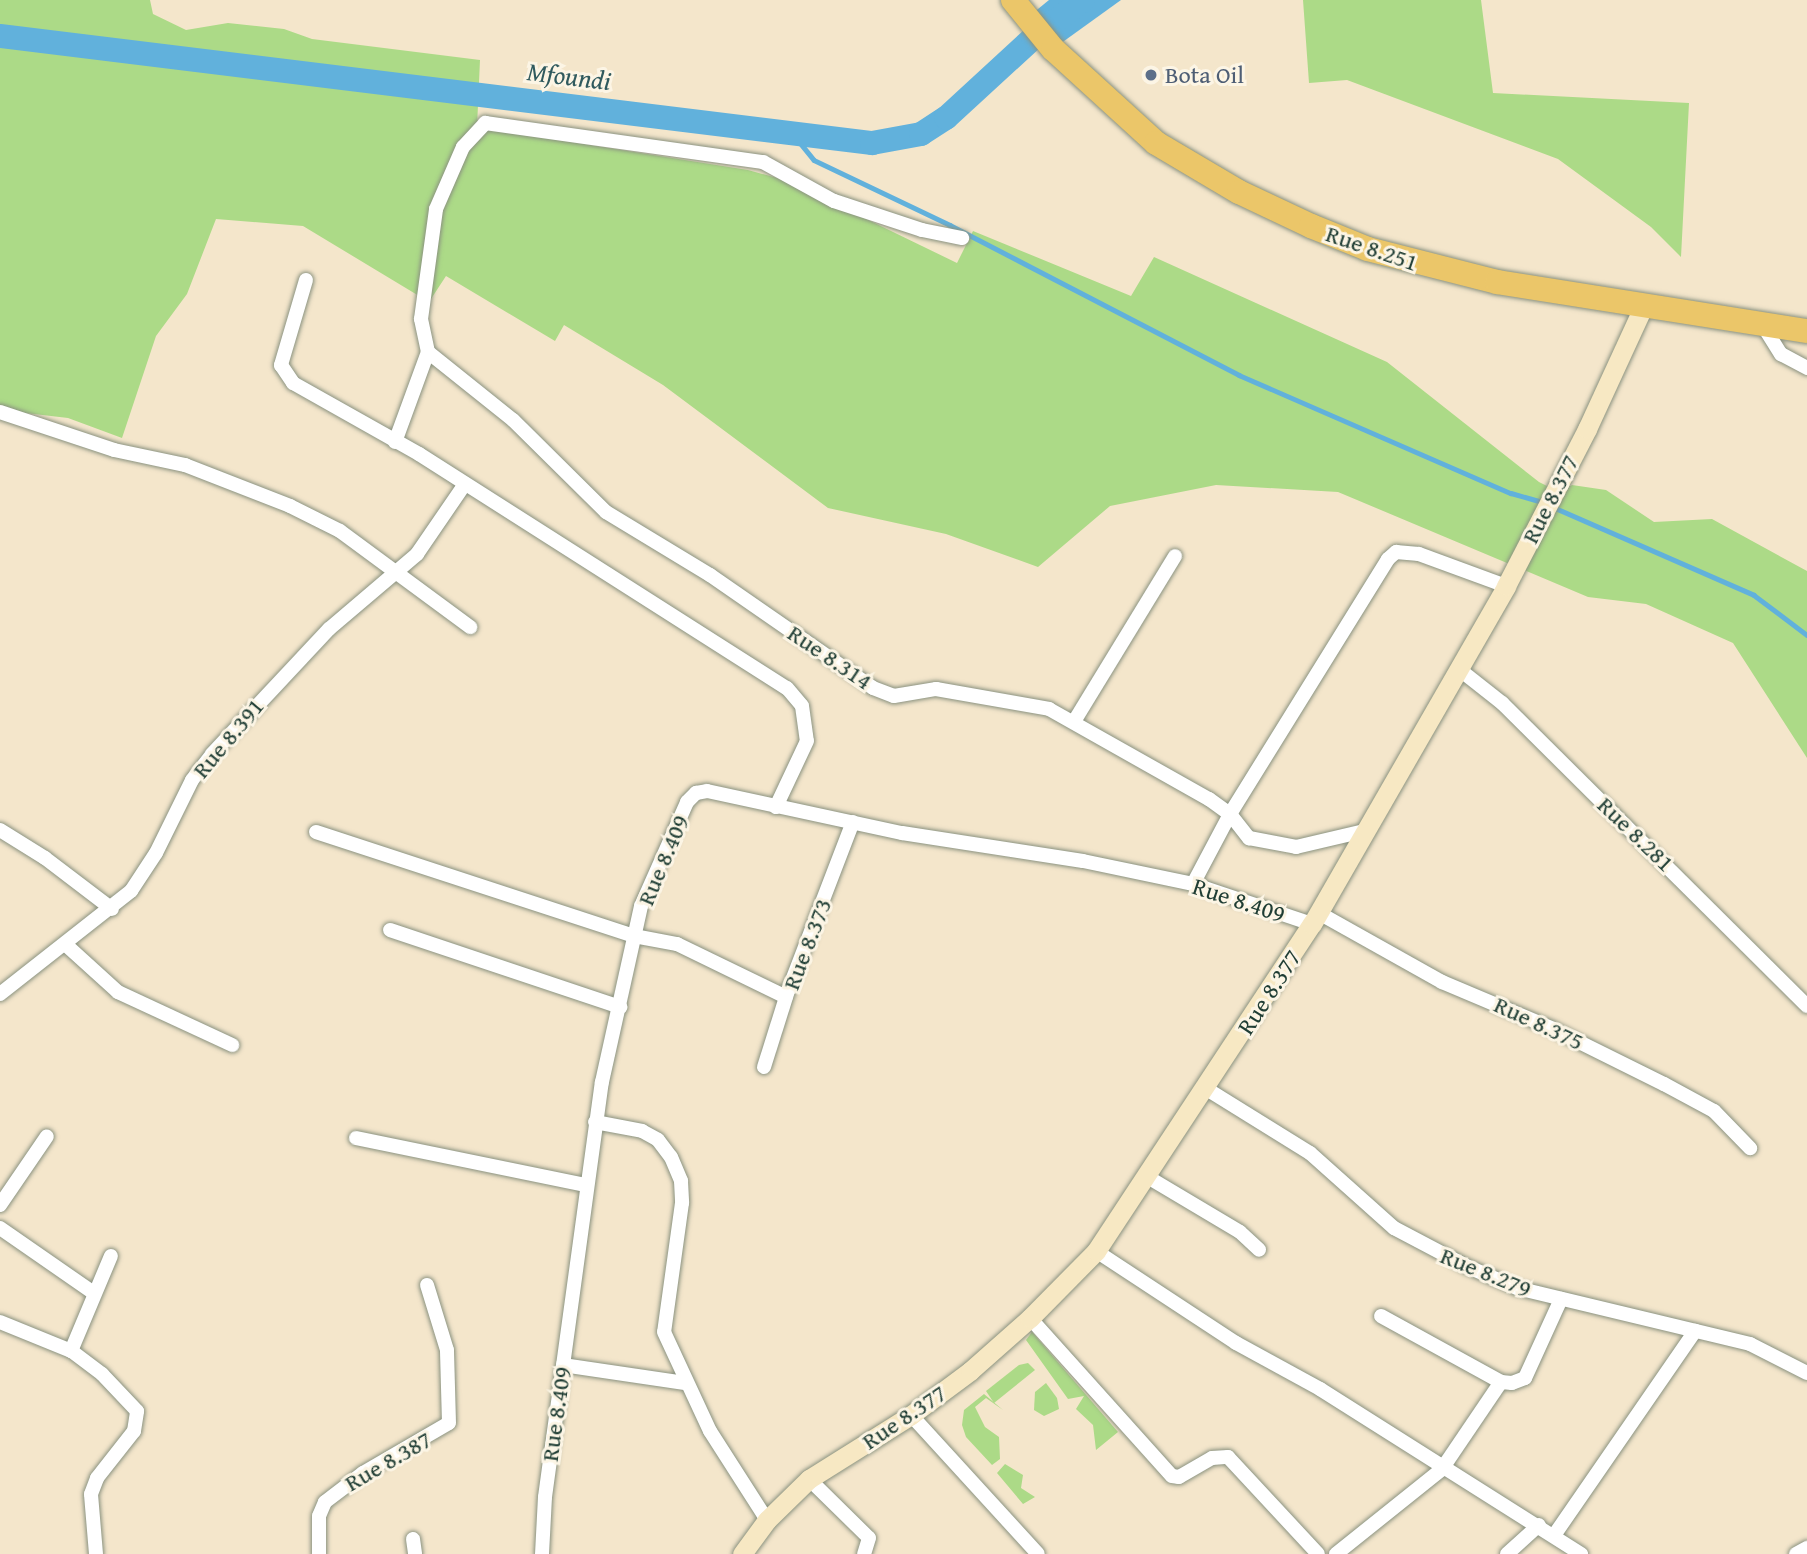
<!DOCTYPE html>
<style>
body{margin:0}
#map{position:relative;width:1807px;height:1554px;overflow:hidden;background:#f4e6cb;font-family:"Gentium Book Plus",serif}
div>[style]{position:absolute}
.green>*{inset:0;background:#acda87}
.water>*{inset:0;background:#61b1dc}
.stream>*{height:4.5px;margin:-2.25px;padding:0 2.25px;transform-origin:2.25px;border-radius:2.25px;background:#61b1dc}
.river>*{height:24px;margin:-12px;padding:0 12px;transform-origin:12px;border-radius:12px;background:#61b1dc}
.roads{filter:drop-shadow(0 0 2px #8a9280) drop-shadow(0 0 2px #8a9280)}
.street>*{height:14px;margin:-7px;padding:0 7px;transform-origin:7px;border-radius:7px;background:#fff}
.secondary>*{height:19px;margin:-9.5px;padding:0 9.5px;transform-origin:9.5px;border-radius:9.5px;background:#f7e8c3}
.highway>*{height:24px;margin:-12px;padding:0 12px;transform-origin:12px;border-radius:12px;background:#ebc669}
.dots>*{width:19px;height:19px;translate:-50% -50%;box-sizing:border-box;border:4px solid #fcf5e5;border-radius:50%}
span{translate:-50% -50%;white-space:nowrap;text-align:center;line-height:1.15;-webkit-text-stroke:6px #fcf5e5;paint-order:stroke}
.service-label{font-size:24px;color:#4e5e75}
.left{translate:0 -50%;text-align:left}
.street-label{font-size:24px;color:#1f3d34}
.water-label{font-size:26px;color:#305a5e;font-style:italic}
</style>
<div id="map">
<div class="green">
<div style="clip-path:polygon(0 0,150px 0,153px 14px,186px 30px,228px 23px,284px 29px,312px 39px,480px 60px,477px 127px,748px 170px,788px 181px,957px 263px,973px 231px,1131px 296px,1154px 257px,1387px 362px,1539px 482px,1559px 492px,1572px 485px,1606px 490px,1654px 522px,1712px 519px,1807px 571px,1807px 758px,1733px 643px,1646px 604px,1588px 597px,1338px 492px,1216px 485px,1110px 506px,1038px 567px,946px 534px,828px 508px,663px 385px,564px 325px,555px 341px,446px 276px,429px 302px,303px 226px,216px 219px,187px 294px,156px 336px,122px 438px,68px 418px,0 410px)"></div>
<div style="clip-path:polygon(1303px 0,1481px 0,1493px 93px,1689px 103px,1681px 257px,1651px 227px,1558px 159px,1347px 80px,1309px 83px)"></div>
<div style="clip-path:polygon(1032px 1332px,1118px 1432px,1096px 1450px,1093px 1425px,1076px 1409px,1084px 1396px,1068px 1399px,1026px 1340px)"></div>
<div style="clip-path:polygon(1028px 1363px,1035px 1370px,994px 1403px,986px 1391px,1019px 1365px)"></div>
<div style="clip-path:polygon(1046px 1383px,1057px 1398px,1059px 1409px,1044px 1416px,1034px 1410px,1035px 1392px)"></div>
<div style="clip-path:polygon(984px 1394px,1003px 1410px,986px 1398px,975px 1407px,985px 1427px,999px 1437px,1000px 1459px,992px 1465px,966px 1437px,962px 1425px,964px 1410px)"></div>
<div style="clip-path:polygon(1005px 1464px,1023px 1475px,1021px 1488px,1035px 1497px,1023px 1504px,997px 1473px)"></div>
</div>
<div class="water">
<div style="clip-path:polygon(1049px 0,1121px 0,1053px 49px,1027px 18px)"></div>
</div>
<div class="stream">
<div style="left:793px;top:134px;width:33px;rotate:51deg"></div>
<div style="left:814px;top:160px;width:151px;rotate:25.5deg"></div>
<div style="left:950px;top:225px;width:326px;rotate:27.4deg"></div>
<div style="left:1239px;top:375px;width:296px;rotate:23.5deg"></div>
<div style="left:1511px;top:493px;width:35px;rotate:16deg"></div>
<div style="left:1553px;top:507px;width:219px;rotate:23.6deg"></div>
<div style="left:1754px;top:595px;width:66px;rotate:37deg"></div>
</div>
<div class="river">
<div style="left:0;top:36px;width:879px;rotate:7deg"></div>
<div style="left:872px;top:143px;width:50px;rotate:-10.4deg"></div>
<div style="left:921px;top:134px;width:30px;rotate:-33deg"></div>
<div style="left:946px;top:118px;width:118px;rotate:-42.6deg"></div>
<div style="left:1033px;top:38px;width:63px;rotate:-37.2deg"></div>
</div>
<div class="roads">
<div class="street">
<div style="left:306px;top:280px;width:89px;rotate:106.4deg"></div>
<div style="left:281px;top:365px;width:22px;rotate:56deg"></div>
<div style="left:293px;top:383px;width:145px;rotate:29.4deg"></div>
<div style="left:419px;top:454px;width:436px;rotate:32.5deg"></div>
<div style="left:787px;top:688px;width:23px;rotate:50deg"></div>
<div style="left:802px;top:706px;width:35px;rotate:82deg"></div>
<div style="left:807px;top:741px;width:73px;rotate:115.2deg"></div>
<div style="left:1762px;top:324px;width:36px;rotate:58deg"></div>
<div style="left:1781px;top:354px;width:30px;rotate:28deg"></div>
<div style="left:428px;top:352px;width:109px;rotate:38.7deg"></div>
<div style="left:513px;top:420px;width:131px;rotate:44.7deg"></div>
<div style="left:606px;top:512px;width:122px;rotate:31.2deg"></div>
<div style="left:710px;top:575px;width:198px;rotate:34.7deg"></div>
<div style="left:873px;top:688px;width:22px;rotate:21deg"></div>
<div style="left:894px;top:696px;width:43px;rotate:-9.5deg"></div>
<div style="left:936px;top:689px;width:115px;rotate:10deg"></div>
<div style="left:1049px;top:709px;width:184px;rotate:29.4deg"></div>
<div style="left:1209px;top:799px;width:26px;rotate:36deg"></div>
<div style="left:1230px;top:814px;width:31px;rotate:52deg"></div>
<div style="left:1249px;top:838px;width:48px;rotate:10.8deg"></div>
<div style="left:1296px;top:847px;width:70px;rotate:-13.2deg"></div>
<div style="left:0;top:412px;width:120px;rotate:18.4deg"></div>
<div style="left:114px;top:450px;width:73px;rotate:11.9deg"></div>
<div style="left:185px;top:465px;width:113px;rotate:21.3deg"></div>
<div style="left:290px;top:506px;width:56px;rotate:26.6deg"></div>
<div style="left:340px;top:531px;width:162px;rotate:36.4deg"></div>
<div style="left:395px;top:442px;width:96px;rotate:-69.9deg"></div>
<div style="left:428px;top:352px;width:34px;rotate:-102deg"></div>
<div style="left:421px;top:319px;width:111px;rotate:-82.2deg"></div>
<div style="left:436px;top:209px;width:68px;rotate:-66.5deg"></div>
<div style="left:463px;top:147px;width:33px;rotate:-47deg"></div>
<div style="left:485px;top:123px;width:281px;rotate:8deg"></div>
<div style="left:763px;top:162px;width:81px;rotate:28.8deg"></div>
<div style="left:834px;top:201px;width:93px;rotate:18.2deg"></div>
<div style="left:922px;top:230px;width:41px;rotate:11.3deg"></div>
<div style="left:1459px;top:669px;width:55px;rotate:38.3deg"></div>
<div style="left:1502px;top:703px;width:430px;rotate:44.8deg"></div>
<div style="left:1075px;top:720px;width:192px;rotate:-58.6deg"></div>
<div style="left:0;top:830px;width:53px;rotate:31.9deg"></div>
<div style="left:45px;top:858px;width:84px;rotate:37.3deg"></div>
<div style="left:316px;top:832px;width:335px;rotate:18.1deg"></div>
<div style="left:634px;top:936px;width:44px;rotate:10.5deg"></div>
<div style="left:677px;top:944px;width:121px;rotate:25.9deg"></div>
<div style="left:1193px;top:884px;width:79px;rotate:-62.1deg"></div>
<div style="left:1230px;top:814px;width:300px;rotate:-58.2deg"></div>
<div style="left:1388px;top:559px;width:11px;rotate:-41deg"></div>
<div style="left:1396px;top:552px;width:23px;rotate:5deg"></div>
<div style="left:1419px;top:554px;width:93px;rotate:20.2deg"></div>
<div style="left:1319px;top:913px;width:141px;rotate:29.3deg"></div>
<div style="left:1442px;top:982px;width:121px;rotate:22.9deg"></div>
<div style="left:1553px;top:1029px;width:124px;rotate:26.4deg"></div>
<div style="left:1664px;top:1084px;width:57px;rotate:28.4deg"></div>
<div style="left:1714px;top:1111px;width:52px;rotate:45.8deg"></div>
<div style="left:390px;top:930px;width:243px;rotate:18.5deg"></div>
<div style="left:65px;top:944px;width:72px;rotate:42.2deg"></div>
<div style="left:118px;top:992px;width:126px;rotate:24.9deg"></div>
<div style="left:0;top:994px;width:167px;rotate:-38.2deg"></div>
<div style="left:131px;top:891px;width:45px;rotate:-56.7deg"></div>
<div style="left:156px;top:853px;width:81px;rotate:-63.7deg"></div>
<div style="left:192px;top:780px;width:33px;rotate:-52deg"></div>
<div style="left:212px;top:754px;width:171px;rotate:-46.9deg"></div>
<div style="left:329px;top:629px;width:116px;rotate:-40.4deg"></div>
<div style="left:417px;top:554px;width:85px;rotate:-55.6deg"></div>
<div style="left:764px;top:1067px;width:80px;rotate:-72.5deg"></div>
<div style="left:788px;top:991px;width:181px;rotate:-69deg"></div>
<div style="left:1205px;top:1088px;width:123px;rotate:31.8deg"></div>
<div style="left:1310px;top:1153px;width:113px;rotate:41.8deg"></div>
<div style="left:1394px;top:1228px;width:81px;rotate:27.8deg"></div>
<div style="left:1466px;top:1266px;width:56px;rotate:23.3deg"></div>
<div style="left:1517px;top:1288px;width:240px;rotate:13.5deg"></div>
<div style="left:1750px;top:1344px;width:64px;rotate:27deg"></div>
<div style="left:595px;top:1122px;width:48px;rotate:10.8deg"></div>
<div style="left:642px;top:1131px;width:18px;rotate:29deg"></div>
<div style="left:658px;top:1140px;width:21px;rotate:53deg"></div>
<div style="left:671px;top:1157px;width:26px;rotate:67deg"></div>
<div style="left:681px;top:1181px;width:22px;rotate:87deg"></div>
<div style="left:682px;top:1203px;width:130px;rotate:97.9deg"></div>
<div style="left:664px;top:1332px;width:109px;rotate:65.1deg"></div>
<div style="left:710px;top:1431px;width:106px;rotate:57.4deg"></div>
<div style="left:356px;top:1138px;width:234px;rotate:11.6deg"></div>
<div style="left:1146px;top:1176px;width:109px;rotate:30.8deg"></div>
<div style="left:1240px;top:1232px;width:26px;rotate:43deg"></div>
<div style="left:0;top:1205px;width:83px;rotate:-55.7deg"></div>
<div style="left:0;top:1228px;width:114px;rotate:34.7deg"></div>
<div style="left:1096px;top:1251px;width:168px;rotate:33.3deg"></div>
<div style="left:1236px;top:1343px;width:96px;rotate:28.7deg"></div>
<div style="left:1320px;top:1389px;width:309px;rotate:32.3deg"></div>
<div style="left:1381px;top:1316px;width:137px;rotate:28.8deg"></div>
<div style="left:1501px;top:1382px;width:11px;rotate:5deg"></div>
<div style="left:1512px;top:1383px;width:14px;rotate:-21deg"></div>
<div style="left:1525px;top:1378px;width:87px;rotate:-65.5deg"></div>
<div style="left:1030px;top:1318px;width:212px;rotate:48.1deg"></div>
<div style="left:1172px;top:1476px;width:7px;rotate:8deg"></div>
<div style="left:1179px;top:1477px;width:38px;rotate:-30deg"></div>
<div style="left:1212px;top:1458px;width:16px;rotate:-4deg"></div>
<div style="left:1228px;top:1457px;width:132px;rotate:47.1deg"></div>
<div style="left:0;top:1322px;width:77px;rotate:22.2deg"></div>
<div style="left:563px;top:1365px;width:123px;rotate:8.4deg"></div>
<div style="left:911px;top:1415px;width:188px;rotate:47.6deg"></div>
<div style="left:809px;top:1479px;width:84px;rotate:44.5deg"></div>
<div style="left:869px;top:1538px;width:17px;rotate:107deg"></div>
<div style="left:1555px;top:1534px;width:247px;rotate:-55.4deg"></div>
<div style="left:413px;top:1539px;width:15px;rotate:82deg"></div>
<div style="left:96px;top:1554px;width:60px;rotate:-94.8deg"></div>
<div style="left:91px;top:1494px;width:17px;rotate:-69deg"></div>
<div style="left:97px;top:1478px;width:60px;rotate:-51.8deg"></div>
<div style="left:134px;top:1431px;width:20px;rotate:-81deg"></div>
<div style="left:137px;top:1411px;width:51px;rotate:-133.4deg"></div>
<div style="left:102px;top:1374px;width:39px;rotate:-143deg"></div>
<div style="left:71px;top:1351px;width:103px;rotate:-67.2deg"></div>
<div style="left:319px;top:1554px;width:38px;rotate:-90deg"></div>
<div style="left:319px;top:1516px;width:15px;rotate:-67deg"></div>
<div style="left:325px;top:1502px;width:48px;rotate:-37.3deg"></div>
<div style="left:363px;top:1473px;width:99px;rotate:-30.2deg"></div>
<div style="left:449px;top:1423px;width:73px;rotate:-91.6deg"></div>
<div style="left:447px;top:1350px;width:68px;rotate:-107.1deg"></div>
<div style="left:542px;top:1554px;width:57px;rotate:-87deg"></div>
<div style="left:545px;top:1497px;width:419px;rotate:-82.2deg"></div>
<div style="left:602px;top:1082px;width:180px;rotate:-77.5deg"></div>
<div style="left:641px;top:906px;width:114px;rotate:-66.1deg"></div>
<div style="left:687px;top:802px;width:13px;rotate:-45deg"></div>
<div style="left:696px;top:793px;width:11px;rotate:-10deg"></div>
<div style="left:707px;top:791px;width:199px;rotate:12.2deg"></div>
<div style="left:902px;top:833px;width:183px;rotate:8.8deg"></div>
<div style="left:1083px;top:861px;width:112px;rotate:11.8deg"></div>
<div style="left:1193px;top:884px;width:126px;rotate:18.6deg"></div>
<div style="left:1336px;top:1554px;width:136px;rotate:-38.7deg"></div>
<div style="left:1442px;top:1469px;width:105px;rotate:-55.9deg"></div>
<div style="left:1507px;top:1554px;width:43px;rotate:-42.2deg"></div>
<div style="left:1796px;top:1554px;width:13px;rotate:-29deg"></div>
</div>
<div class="secondary">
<div style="left:742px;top:1554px;width:42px;rotate:-53.7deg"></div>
<div style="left:767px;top:1520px;width:59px;rotate:-44.3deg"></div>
<div style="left:809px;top:1479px;width:120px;rotate:-32.1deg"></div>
<div style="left:911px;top:1415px;width:74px;rotate:-36.7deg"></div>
<div style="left:970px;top:1371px;width:80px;rotate:-41.5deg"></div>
<div style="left:1030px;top:1318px;width:94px;rotate:-45.4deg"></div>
<div style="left:1096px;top:1251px;width:392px;rotate:-56.6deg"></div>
<div style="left:1312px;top:924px;width:390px;rotate:-60.1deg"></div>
<div style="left:1506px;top:586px;width:177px;rotate:-62.7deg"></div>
<div style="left:1587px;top:429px;width:134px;rotate:-65.3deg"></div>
</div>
<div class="highway">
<div style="left:1013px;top:0;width:63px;rotate:50.8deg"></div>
<div style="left:1053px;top:49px;width:139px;rotate:42.4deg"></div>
<div style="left:1156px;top:143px;width:96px;rotate:30.6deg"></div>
<div style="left:1239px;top:192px;width:80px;rotate:25.3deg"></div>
<div style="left:1311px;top:226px;width:61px;rotate:22deg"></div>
<div style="left:1368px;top:249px;width:133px;rotate:14.3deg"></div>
<div style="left:1497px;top:282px;width:314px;rotate:9deg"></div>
</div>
</div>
<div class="dots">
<div style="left:1151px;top:75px;background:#5c6f8a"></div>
</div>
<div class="service-label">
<span class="left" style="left:1165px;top:75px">Bota Oil</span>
</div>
<div class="street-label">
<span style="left:1372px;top:248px;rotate:19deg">Rue 8.251</span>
<span style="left:1550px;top:499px;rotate:-63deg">Rue 8.377</span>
<span style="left:830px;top:657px;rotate:34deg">Rue 8.314</span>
<span style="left:228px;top:738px;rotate:-50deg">Rue 8.391</span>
<span style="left:1636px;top:834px;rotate:44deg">Rue 8.281</span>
<span style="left:663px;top:860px;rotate:-67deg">Rue 8.409</span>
<span style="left:1239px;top:900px;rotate:18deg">Rue 8.409</span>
<span style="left:807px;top:944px;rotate:-69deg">Rue 8.373</span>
<span style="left:1269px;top:992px;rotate:-57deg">Rue 8.377</span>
<span style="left:1539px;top:1023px;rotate:25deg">Rue 8.375</span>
<span style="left:1486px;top:1272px;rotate:22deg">Rue 8.279</span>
<span style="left:556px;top:1414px;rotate:-82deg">Rue 8.409</span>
<span style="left:904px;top:1417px;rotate:-34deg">Rue 8.377</span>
<span style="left:388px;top:1461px;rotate:-30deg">Rue 8.387</span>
</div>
<div class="water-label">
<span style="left:569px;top:76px;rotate:7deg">Mfoundi</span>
</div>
</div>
